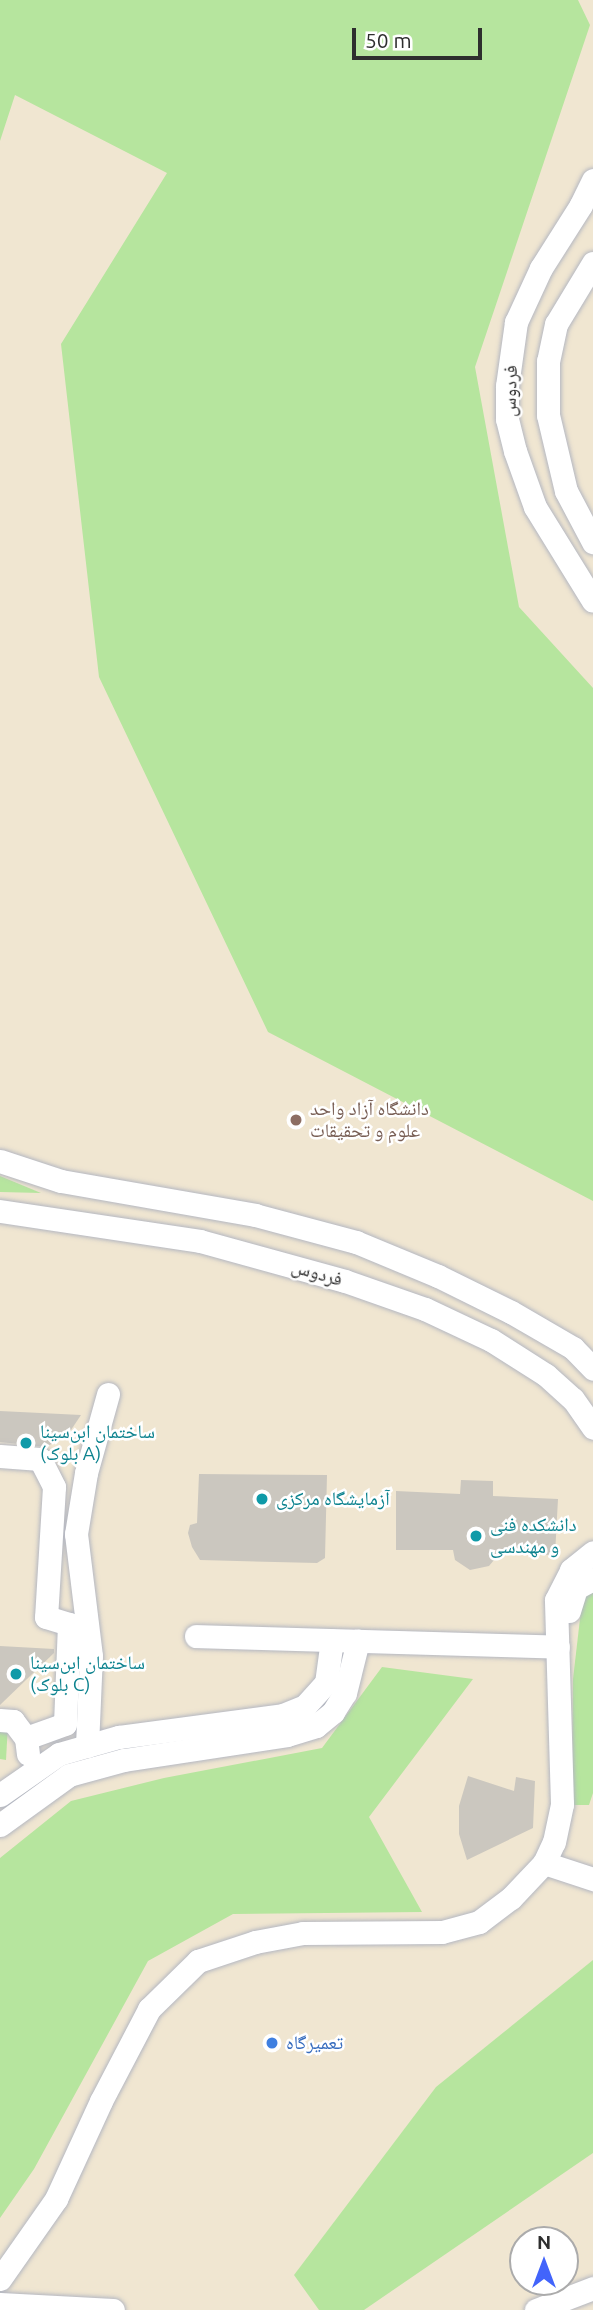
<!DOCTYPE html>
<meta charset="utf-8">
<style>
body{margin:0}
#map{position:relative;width:593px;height:2310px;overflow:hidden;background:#efe9e1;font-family:Ubuntu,"Noto Naskh Arabic",sans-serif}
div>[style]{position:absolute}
.education>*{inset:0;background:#f0e6d1}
.green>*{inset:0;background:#b6e59e}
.building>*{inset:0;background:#cbc7bf}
.roads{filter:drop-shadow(0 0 2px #b4b7c1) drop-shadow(0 0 2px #b4b7c1)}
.minor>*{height:23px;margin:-11.5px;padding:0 11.5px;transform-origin:11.5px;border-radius:11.5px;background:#fff}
.dots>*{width:19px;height:19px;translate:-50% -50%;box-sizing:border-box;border:4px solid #fff;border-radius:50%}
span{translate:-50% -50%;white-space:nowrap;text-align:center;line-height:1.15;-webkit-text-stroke:5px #fff;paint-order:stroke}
.street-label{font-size:19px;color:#2e2e2e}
.education-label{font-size:19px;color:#785e54}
.left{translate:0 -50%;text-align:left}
.culture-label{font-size:19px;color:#0d838f}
.shop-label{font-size:19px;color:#366cbe}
.north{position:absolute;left:509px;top:2226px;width:70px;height:70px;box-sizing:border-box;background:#fff;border:2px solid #ababab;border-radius:50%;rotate:0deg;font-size:19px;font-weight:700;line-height:28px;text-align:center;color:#2e2e2e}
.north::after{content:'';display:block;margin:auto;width:24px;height:32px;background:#4264fb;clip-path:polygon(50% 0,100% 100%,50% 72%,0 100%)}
.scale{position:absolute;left:352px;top:28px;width:130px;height:32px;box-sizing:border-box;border:4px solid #2e2e2e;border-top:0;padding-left:9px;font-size:21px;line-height:24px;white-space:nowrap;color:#2e2e2e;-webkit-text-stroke:5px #fff;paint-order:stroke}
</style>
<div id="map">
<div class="education">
<div style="clip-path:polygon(evenodd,0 0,593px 0,593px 2310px,0 2310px,0 0,523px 2240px,565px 2240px,565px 2282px,523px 2282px,523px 2240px)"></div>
</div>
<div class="green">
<div style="clip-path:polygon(0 0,578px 0,590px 25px,475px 367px,519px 607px,593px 688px,593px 1201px,268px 1032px,99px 677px,61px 344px,167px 173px,15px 95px,0 141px)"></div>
<div style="clip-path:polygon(0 1176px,41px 1193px,0 1192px)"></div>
<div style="clip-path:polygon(583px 1593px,593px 1593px,593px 1793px,589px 1805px,572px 1805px,573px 1679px)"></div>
<div style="clip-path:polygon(382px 1667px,473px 1679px,369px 1817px,422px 1912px,233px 1914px,148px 1961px,34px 2169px,0 2218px,0 1858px,71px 1801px,164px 1778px,322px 1748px)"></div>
<div style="clip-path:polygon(0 1724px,8px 1724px,6px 1760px,0 1759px)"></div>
<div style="clip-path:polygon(593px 1960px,593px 2153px,364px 2310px,319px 2310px,294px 2275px,436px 2087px)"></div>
</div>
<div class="building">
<div style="clip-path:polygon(0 1411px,81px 1415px,71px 1430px,47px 1447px,0 1442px)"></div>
<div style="clip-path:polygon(199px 1474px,327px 1475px,325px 1558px,317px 1563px,200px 1560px,192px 1547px,188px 1533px,190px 1525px,197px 1523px)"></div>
<div style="clip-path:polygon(461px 1480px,493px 1481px,493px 1496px,558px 1499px,555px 1555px,499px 1554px,489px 1566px,470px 1570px,455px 1560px,453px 1550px,396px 1550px,396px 1491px,460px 1494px)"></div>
<div style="clip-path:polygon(0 1646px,54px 1649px,54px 1653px,0 1705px)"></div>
<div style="clip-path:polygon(468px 1776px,514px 1791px,516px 1777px,535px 1781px,533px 1828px,467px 1860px,459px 1834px,459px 1806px)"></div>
</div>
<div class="roads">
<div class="minor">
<div style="left:593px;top:180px;width:28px;rotate:116deg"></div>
<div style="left:581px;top:205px;width:75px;rotate:122.4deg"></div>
<div style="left:541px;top:268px;width:60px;rotate:114.8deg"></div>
<div style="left:516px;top:322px;width:65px;rotate:98deg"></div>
<div style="left:507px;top:386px;width:33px;rotate:90deg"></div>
<div style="left:507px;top:419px;width:33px;rotate:76deg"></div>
<div style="left:515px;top:451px;width:59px;rotate:70.3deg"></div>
<div style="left:535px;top:507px;width:110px;rotate:58.3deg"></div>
<div style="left:593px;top:263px;width:71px;rotate:121.2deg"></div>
<div style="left:556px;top:324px;width:38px;rotate:102deg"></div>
<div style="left:548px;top:361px;width:54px;rotate:90deg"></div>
<div style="left:548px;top:415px;width:78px;rotate:76.7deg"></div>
<div style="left:566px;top:491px;width:58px;rotate:62.1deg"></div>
<div style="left:0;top:1161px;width:64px;rotate:18.2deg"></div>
<div style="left:61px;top:1181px;width:197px;rotate:9.9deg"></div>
<div style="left:255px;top:1215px;width:105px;rotate:15deg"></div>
<div style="left:356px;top:1242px;width:89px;rotate:22.5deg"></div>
<div style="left:438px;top:1276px;width:81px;rotate:26.3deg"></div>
<div style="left:511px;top:1312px;width:72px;rotate:30.1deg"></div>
<div style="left:573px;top:1348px;width:29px;rotate:46deg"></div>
<div style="left:0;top:1211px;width:202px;rotate:8.5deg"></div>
<div style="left:200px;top:1241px;width:150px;rotate:15.4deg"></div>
<div style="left:345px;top:1281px;width:85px;rotate:19.3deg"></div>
<div style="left:425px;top:1309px;width:73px;rotate:25.2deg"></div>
<div style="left:491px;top:1340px;width:65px;rotate:32.5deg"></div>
<div style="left:546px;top:1375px;width:36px;rotate:42deg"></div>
<div style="left:573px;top:1399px;width:35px;rotate:55deg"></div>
<div style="left:0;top:1456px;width:40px;rotate:4.3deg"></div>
<div style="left:40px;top:1459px;width:31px;rotate:63deg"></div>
<div style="left:54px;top:1487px;width:130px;rotate:93.5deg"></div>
<div style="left:46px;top:1617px;width:24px;rotate:17deg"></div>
<div style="left:69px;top:1624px;width:100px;rotate:92.3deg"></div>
<div style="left:65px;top:1724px;width:41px;rotate:160.3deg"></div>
<div style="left:569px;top:1611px;width:24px;rotate:-73deg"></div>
<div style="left:576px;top:1588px;width:19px;rotate:-28deg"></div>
<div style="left:196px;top:1636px;width:362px;rotate:1.7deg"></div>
<div style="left:0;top:1720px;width:13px;rotate:4deg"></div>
<div style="left:13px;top:1721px;width:21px;rotate:53deg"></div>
<div style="left:26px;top:1738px;width:16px;rotate:83deg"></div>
<div style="left:87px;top:1746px;width:90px;rotate:-87.5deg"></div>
<div style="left:91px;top:1656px;width:123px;rotate:-97deg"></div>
<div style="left:76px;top:1534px;width:62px;rotate:-80.7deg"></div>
<div style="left:86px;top:1473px;width:82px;rotate:-74.4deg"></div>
<div style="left:0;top:1795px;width:72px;rotate:-34.8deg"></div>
<div style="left:59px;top:1754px;width:29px;rotate:-16deg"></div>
<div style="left:87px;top:1746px;width:33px;rotate:-16deg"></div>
<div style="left:119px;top:1737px;width:165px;rotate:-7.6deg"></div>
<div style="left:283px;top:1715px;width:24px;rotate:-22deg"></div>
<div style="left:305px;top:1706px;width:31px;rotate:-48deg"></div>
<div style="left:326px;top:1683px;width:43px;rotate:-82.1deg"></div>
<div style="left:0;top:1825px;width:85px;rotate:-35.9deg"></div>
<div style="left:69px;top:1775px;width:57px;rotate:-15.3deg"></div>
<div style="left:124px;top:1760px;width:165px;rotate:-8.7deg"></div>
<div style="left:287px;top:1735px;width:30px;rotate:-17deg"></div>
<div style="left:316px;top:1726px;width:22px;rotate:-39deg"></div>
<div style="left:333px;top:1712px;width:22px;rotate:-58deg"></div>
<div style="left:345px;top:1693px;width:54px;rotate:-76deg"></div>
<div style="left:544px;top:1863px;width:52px;rotate:18.1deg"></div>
<div style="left:0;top:2279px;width:98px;rotate:-55deg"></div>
<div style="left:56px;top:2199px;width:108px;rotate:-65.3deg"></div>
<div style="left:101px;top:2101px;width:104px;rotate:-62.4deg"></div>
<div style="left:149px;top:2009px;width:69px;rotate:-44.4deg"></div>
<div style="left:198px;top:1961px;width:60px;rotate:-18.4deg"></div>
<div style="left:255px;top:1942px;width:49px;rotate:-10.6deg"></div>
<div style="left:303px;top:1933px;width:139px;rotate:-0.4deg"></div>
<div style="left:442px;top:1932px;width:38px;rotate:-15deg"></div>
<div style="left:479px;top:1922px;width:40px;rotate:-37deg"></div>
<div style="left:511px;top:1898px;width:48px;rotate:-46.7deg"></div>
<div style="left:544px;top:1863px;width:23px;rotate:-65deg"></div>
<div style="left:554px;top:1842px;width:39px;rotate:-78deg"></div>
<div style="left:562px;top:1804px;width:204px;rotate:-91.7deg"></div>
<div style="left:556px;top:1600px;width:34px;rotate:-63deg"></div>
<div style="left:571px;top:1570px;width:28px;rotate:-39deg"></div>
<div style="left:0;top:2304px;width:113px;rotate:3deg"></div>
<div style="left:536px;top:2310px;width:61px;rotate:-21.1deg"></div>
</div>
</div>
<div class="dots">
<div style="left:296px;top:1120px;background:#8d6e63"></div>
<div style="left:26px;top:1443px;background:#0f9aa8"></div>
<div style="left:262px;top:1499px;background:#0f9aa8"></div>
<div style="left:476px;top:1536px;background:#0f9aa8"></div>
<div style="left:16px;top:1674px;background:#0f9aa8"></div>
<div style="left:272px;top:2043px;background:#3f7fe0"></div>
</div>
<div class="street-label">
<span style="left:510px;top:391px;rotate:-88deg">فردوس</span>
<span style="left:317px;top:1273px;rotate:16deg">فردوس</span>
</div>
<div class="education-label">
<span class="left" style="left:310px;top:1120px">دانشگاه آزاد واحد<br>علوم و تحقیقات</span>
</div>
<div class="culture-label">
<span class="left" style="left:40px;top:1443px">ساختمان ابن‌سینا<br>(بلوک A)</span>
<span class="left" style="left:276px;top:1499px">آزمایشگاه مرکزی</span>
<span class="left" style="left:490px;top:1536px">دانشکده فنی<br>و مهندسی</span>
<span class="left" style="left:30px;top:1674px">ساختمان ابن‌سینا<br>(بلوک C)</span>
</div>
<div class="shop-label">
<span class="left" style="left:286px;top:2043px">تعمیرگاه</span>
</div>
<div class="north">N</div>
<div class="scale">50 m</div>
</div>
